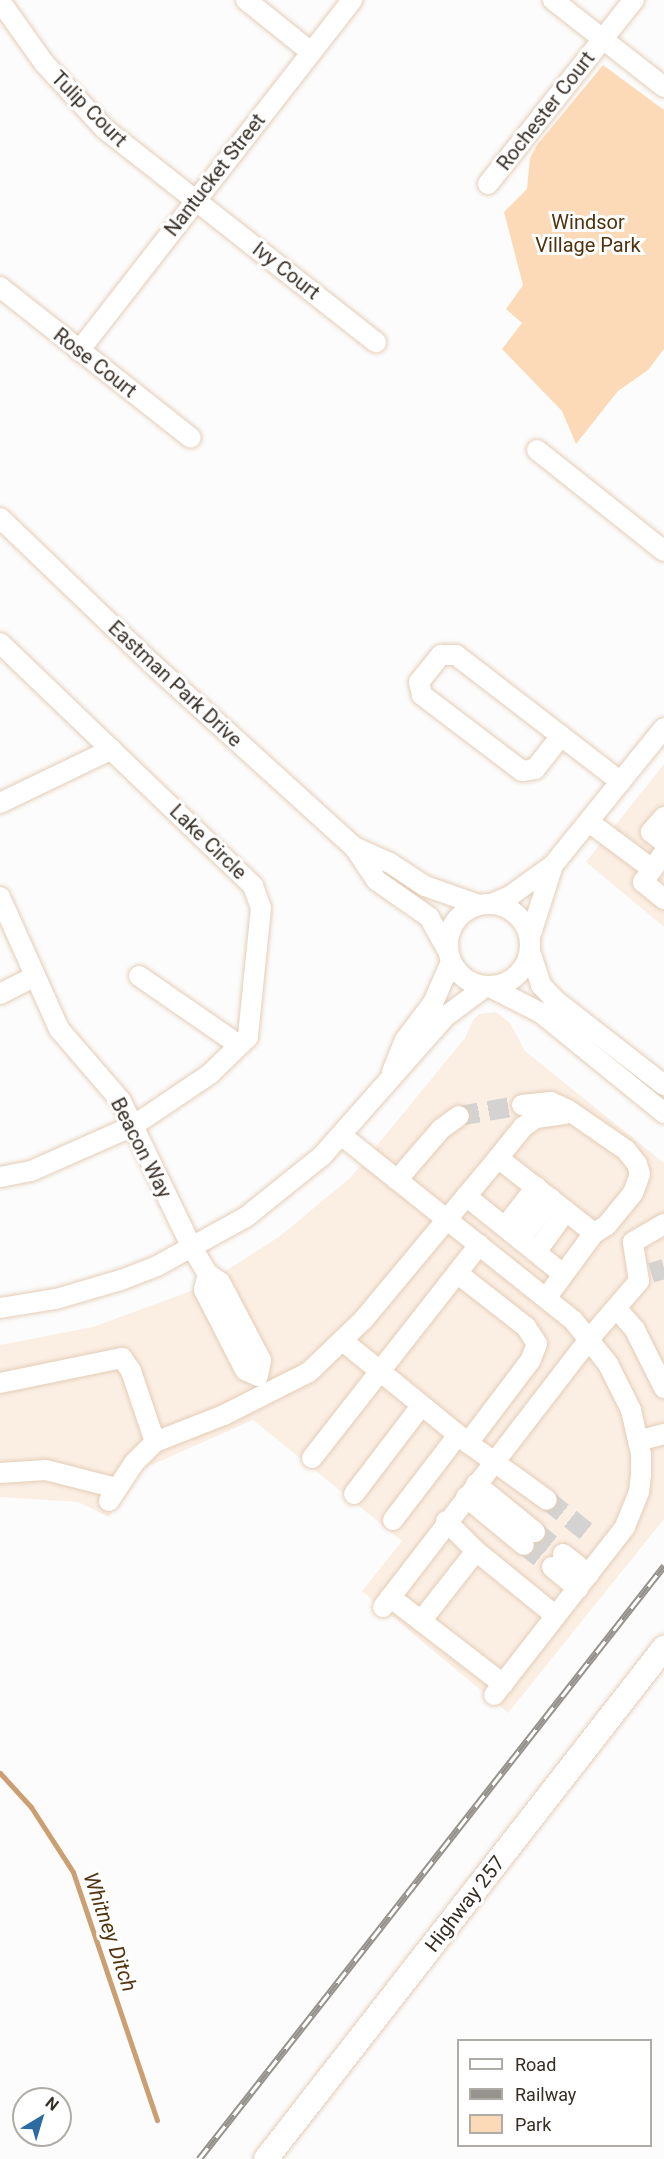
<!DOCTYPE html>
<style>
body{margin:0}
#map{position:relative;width:664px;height:2159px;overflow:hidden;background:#fcfcfc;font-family:Roboto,sans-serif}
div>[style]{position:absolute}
.built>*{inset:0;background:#fbefe4}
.green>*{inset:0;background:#fcdab7}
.stream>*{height:5px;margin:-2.5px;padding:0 2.5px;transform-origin:2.5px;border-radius:2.5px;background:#cb9f71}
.minor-tunnel>*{height:20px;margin-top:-10px;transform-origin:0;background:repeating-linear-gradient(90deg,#d4d3d1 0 20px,transparent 0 30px)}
.roads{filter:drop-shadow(0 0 2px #e4cdb6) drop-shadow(0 0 2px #e4cdb6)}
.minor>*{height:20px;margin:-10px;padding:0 10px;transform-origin:10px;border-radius:10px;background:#fff}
.minor>.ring{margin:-10px;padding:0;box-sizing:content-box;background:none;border:20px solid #fff;border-radius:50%}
.major>*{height:24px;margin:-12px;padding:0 12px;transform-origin:12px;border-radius:12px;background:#fff}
.rail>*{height:7px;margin-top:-3.5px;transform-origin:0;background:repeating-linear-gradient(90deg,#fff 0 14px,#96928d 0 28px);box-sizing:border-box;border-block:2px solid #96928d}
span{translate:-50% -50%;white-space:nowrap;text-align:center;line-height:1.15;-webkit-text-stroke:6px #fff;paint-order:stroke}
.street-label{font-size:20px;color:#362d24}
.park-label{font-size:20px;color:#50320c}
.water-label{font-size:21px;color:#52340f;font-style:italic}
.legend{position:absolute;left:457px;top:2039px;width:195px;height:108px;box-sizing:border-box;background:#fff;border:2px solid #afaba7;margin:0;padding:8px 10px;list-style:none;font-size:18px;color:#362d24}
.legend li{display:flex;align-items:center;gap:12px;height:30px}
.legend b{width:30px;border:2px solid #afaba7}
.north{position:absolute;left:12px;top:2087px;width:60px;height:60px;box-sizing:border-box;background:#fff;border:2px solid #afaba7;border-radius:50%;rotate:38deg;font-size:16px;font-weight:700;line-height:24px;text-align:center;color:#362d24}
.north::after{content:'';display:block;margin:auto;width:21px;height:27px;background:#2b6ba1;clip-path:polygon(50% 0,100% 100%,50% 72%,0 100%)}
</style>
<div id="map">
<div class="built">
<div style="clip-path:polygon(664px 764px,664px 927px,586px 862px)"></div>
<div style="clip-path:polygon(496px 1012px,510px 1023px,525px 1051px,664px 1163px,664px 1519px,508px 1713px,362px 1591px,402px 1541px,253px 1420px,140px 1470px,109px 1517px,78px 1502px,0 1497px,0 1345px,93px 1327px,199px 1288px,280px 1236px,351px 1177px,465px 1038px,473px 1020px,479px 1014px)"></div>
</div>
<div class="green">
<div style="clip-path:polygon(603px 65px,664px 110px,664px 349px,648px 370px,618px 391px,576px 444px,562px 411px,502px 349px,522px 323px,506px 309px,523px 285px,504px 212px,527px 189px,530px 158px,537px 145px)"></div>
</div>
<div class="stream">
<div style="left:0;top:1773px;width:46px;rotate:47.6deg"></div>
<div style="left:31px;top:1807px;width:77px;rotate:57.1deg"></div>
<div style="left:73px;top:1872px;width:262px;rotate:71.3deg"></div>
</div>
<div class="minor-tunnel">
<div style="left:459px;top:1116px;width:64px;rotate:-9.9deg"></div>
<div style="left:651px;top:1273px;width:14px;rotate:-17deg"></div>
<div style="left:547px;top:1500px;width:59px;rotate:38.8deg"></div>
<div style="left:535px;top:1532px;width:36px;rotate:38deg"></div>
<div style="left:524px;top:1545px;width:36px;rotate:38deg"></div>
</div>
<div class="roads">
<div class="minor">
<div style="left:246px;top:0;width:83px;rotate:38.7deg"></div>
<div style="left:553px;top:0;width:141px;rotate:38.1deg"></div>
<div style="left:0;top:1px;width:76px;rotate:54.6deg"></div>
<div style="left:44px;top:63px;width:90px;rotate:47.3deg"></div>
<div style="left:105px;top:129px;width:345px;rotate:38.2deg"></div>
<div style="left:488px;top:184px;width:235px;rotate:-51.6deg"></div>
<div style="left:0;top:287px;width:243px;rotate:38.3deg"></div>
<div style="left:79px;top:351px;width:445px;rotate:-52.1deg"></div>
<div style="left:537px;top:450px;width:162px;rotate:38.5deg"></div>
<div style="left:0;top:518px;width:208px;rotate:43.8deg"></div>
<div style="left:150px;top:662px;width:275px;rotate:42.2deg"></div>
<div style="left:354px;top:847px;width:40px;rotate:56deg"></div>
<div style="left:376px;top:880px;width:65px;rotate:34.9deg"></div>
<div style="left:429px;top:917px;width:38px;rotate:61deg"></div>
<div style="left:0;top:643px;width:351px;rotate:43.8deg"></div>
<div style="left:253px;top:886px;width:23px;rotate:70deg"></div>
<div style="left:261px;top:908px;width:130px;rotate:95.8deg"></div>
<div style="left:248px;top:1037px;width:53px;rotate:135.8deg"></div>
<div style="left:210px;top:1074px;width:93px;rotate:146deg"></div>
<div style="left:133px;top:1126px;width:111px;rotate:156.2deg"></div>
<div style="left:31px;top:1171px;width:32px;rotate:169deg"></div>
<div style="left:561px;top:736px;width:42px;rotate:128.2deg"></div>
<div style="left:535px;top:769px;width:13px;rotate:171deg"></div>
<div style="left:522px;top:771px;width:126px;rotate:-142.8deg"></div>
<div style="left:422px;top:695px;width:13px;rotate:-103deg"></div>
<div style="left:419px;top:682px;width:35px;rotate:-51deg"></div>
<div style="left:441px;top:655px;width:15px"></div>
<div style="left:456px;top:655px;width:208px;rotate:37.6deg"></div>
<div style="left:0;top:803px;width:124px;rotate:-25.7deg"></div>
<div style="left:664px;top:817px;width:20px;rotate:131deg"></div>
<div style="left:651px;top:832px;width:16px;rotate:38deg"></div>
<div style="left:589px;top:822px;width:79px;rotate:36.7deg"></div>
<div style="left:354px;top:847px;width:39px;rotate:24deg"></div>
<div style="left:390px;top:863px;width:42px;rotate:33.3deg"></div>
<div style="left:425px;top:886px;width:57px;rotate:19.4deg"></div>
<div style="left:664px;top:853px;width:36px;rotate:126deg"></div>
<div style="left:643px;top:882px;width:27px;rotate:39deg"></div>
<div style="left:0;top:897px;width:145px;rotate:65.9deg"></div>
<div style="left:59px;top:1029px;width:95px;rotate:49.3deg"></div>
<div style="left:121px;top:1101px;width:161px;rotate:64.2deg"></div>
<div style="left:191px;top:1246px;width:33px;rotate:59deg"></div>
<div style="left:208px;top:1274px;width:14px;rotate:34deg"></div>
<div style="left:220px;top:1282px;width:88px;rotate:62.3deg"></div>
<div style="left:261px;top:1360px;width:16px;rotate:101deg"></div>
<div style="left:258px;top:1376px;width:14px;rotate:-155deg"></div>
<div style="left:245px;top:1370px;width:90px;rotate:-117.1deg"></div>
<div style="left:204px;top:1290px;width:16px;rotate:-76deg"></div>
<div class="ring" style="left:448px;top:904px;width:62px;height:62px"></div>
<div style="left:492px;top:904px;width:20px;rotate:-24deg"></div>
<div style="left:510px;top:896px;width:53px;rotate:-35.8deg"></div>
<div style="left:553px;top:865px;width:176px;rotate:-51deg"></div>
<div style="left:530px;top:937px;width:76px;rotate:-72.3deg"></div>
<div style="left:530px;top:951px;width:36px;rotate:72deg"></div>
<div style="left:541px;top:985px;width:22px;rotate:47deg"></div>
<div style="left:556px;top:1001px;width:137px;rotate:37.9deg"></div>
<div style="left:139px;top:976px;width:121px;rotate:34.6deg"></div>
<div style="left:490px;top:987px;width:57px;rotate:27deg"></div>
<div style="left:541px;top:1013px;width:159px;rotate:39.1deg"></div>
<div style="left:0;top:994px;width:39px;rotate:-27deg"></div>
<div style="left:392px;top:1072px;width:35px;rotate:-68deg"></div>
<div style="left:405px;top:1040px;width:46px;rotate:-52.9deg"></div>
<div style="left:433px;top:1003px;width:45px;rotate:-66.3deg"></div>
<div style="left:522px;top:1105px;width:29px;rotate:-6deg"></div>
<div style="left:551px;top:1102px;width:19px;rotate:25deg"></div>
<div style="left:568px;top:1110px;width:70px;rotate:34.6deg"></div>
<div style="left:626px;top:1150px;width:18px;rotate:52deg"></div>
<div style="left:637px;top:1164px;width:10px;rotate:73deg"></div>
<div style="left:640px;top:1174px;width:20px;rotate:110deg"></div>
<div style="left:633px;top:1193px;width:41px;rotate:129.1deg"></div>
<div style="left:607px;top:1225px;width:15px;rotate:148deg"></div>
<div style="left:341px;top:1135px;width:297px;rotate:38.6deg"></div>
<div style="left:573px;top:1320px;width:56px;rotate:51.5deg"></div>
<div style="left:608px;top:1364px;width:51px;rotate:63.4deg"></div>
<div style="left:631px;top:1410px;width:45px;rotate:77.2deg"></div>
<div style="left:641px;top:1454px;width:20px;rotate:90deg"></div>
<div style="left:641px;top:1474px;width:18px;rotate:96deg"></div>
<div style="left:639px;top:1492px;width:38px;rotate:112deg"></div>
<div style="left:625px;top:1527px;width:213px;rotate:127.9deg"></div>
<div style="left:498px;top:1158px;width:40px;rotate:-51deg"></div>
<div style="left:523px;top:1127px;width:16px;rotate:-35deg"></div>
<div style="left:536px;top:1118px;width:30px;rotate:-8deg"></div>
<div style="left:397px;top:1180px;width:67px;rotate:-49.2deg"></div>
<div style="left:441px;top:1129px;width:22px;rotate:-36deg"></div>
<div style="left:466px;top:1196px;width:124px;rotate:38.8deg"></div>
<div style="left:505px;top:1227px;width:51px;rotate:-52.2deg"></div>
<div style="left:520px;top:1239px;width:51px;rotate:-52.2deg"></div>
<div style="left:536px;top:1252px;width:51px;rotate:-53.8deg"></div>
<div style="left:457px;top:1273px;width:88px;rotate:38deg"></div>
<div style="left:526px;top:1327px;width:20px;rotate:57deg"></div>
<div style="left:537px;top:1344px;width:18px;rotate:112deg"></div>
<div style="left:530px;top:1361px;width:103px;rotate:127.1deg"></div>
<div style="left:0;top:1308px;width:57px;rotate:-9.1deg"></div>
<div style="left:56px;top:1299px;width:68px;rotate:-16.3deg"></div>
<div style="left:121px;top:1280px;width:39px;rotate:-21deg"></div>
<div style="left:157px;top:1266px;width:102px;rotate:-28.8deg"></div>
<div style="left:246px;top:1217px;width:97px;rotate:-38.8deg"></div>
<div style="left:322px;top:1156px;width:187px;rotate:-48.5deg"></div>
<div style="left:446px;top:1016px;width:49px;rotate:-36.6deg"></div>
<div style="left:617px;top:1309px;width:28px;rotate:49deg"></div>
<div style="left:635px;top:1330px;width:65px;rotate:63.4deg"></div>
<div style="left:343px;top:1341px;width:161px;rotate:39.2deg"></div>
<div style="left:468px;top:1443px;width:97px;rotate:35.8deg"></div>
<div style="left:0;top:1383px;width:125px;rotate:-11.6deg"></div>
<div style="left:122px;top:1358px;width:16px;rotate:55deg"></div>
<div style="left:131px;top:1371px;width:75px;rotate:71.3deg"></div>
<div style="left:638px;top:1441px;width:27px;rotate:-15deg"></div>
<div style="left:312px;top:1458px;width:271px;rotate:-51.9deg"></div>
<div style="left:0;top:1473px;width:46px;rotate:-3.7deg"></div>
<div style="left:46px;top:1470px;width:72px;rotate:14.4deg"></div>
<div style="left:476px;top:1484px;width:76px;rotate:39.1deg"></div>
<div style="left:354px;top:1494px;width:111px;rotate:-52.7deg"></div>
<div style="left:466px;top:1497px;width:75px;rotate:39.6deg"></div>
<div style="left:109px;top:1501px;width:45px;rotate:-56.7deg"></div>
<div style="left:134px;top:1463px;width:30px;rotate:-45deg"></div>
<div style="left:155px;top:1442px;width:74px;rotate:-21.4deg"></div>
<div style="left:224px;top:1415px;width:95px;rotate:-26.8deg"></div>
<div style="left:309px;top:1372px;width:76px;rotate:-43.9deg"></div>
<div style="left:364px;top:1319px;width:209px;rotate:-50.2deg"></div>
<div style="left:498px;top:1158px;width:122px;rotate:38deg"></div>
<div style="left:594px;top:1233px;width:81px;rotate:126.4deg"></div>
<div style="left:393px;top:1520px;width:107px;rotate:-52.6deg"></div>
<div style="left:446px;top:1521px;width:42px;rotate:45deg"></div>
<div style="left:476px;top:1551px;width:103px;rotate:39.1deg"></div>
<div style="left:563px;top:1554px;width:33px;rotate:38deg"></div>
<div style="left:552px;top:1567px;width:34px;rotate:40deg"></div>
<div style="left:390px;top:1597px;width:143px;rotate:37.6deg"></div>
<div style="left:383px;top:1607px;width:339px;rotate:-52.4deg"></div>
<div style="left:590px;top:1338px;width:75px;rotate:-49.3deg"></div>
<div style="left:639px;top:1281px;width:39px;rotate:-99deg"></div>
<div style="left:633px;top:1242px;width:36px;rotate:-30deg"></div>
<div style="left:421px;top:1621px;width:89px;rotate:-51.8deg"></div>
</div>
<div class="major">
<div style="left:266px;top:2159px;width:648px;rotate:-52.09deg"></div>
</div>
</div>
<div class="rail">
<div style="left:199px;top:2159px;width:754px;rotate:-51.9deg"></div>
</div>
<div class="street-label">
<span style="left:89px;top:109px;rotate:45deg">Tulip Court</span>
<span style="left:546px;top:111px;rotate:-52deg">Rochester Court</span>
<span style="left:215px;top:175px;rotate:-52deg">Nantucket Street</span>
<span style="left:286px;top:271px;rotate:38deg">Ivy Court</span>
<span style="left:95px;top:363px;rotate:38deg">Rose Court</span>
<span style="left:175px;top:684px;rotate:43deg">Eastman Park Drive</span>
<span style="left:208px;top:842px;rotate:44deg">Lake Circle</span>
<span style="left:141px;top:1148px;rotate:63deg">Beacon Way</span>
<span style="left:465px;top:1904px;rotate:-52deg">Highway 257</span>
</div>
<div class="park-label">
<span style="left:588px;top:234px">Windsor<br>Village Park</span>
</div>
<div class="water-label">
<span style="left:110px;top:1932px;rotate:71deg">Whitney Ditch</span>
</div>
<ul class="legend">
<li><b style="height:8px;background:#fff"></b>Road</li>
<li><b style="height:8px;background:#96928d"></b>Railway</li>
<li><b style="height:16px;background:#fcdab7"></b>Park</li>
</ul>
<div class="north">N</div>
</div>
